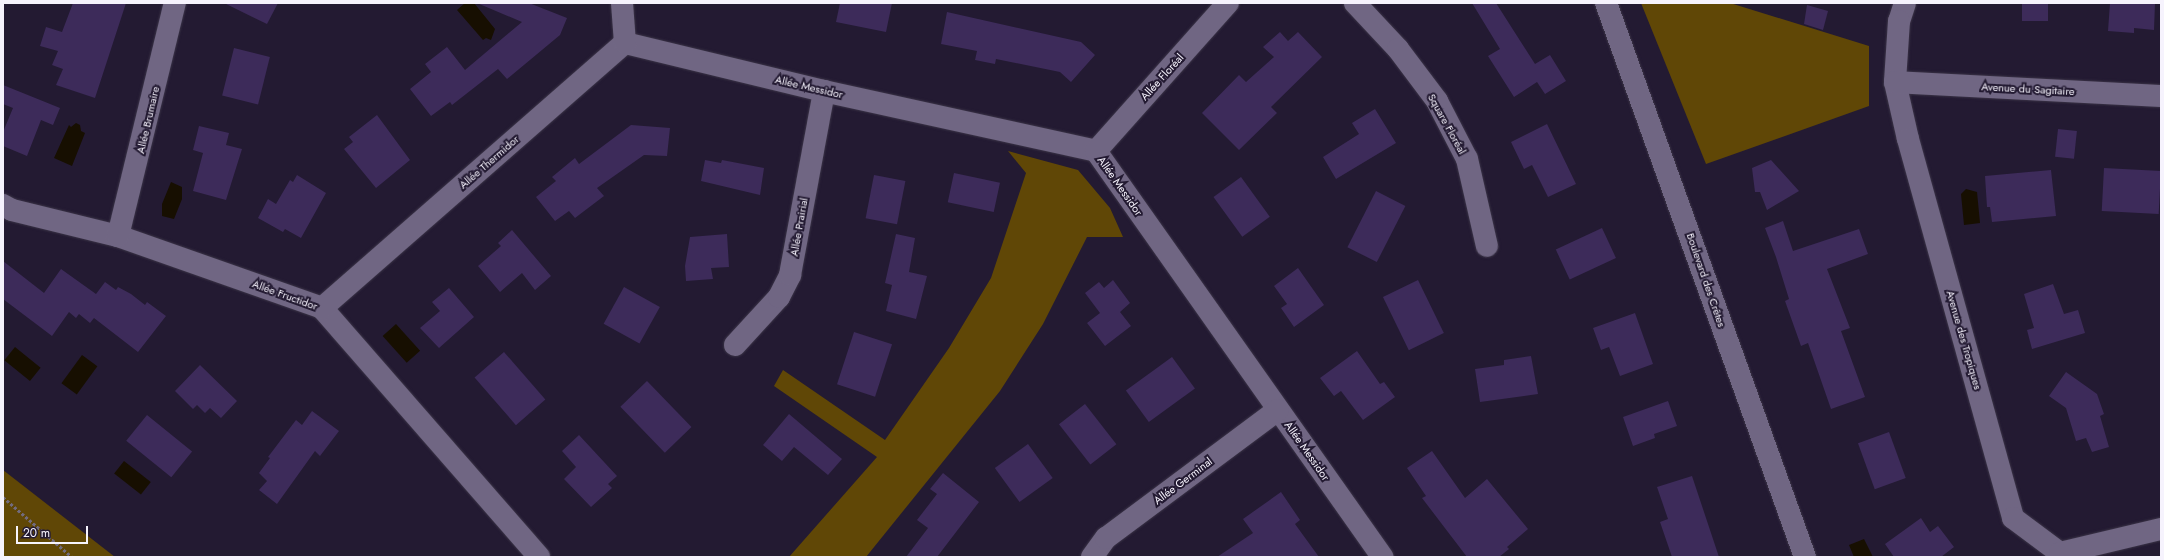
<!DOCTYPE html>
<meta charset="utf-8">
<style>
body{margin:0}
#map{position:relative;width:2164px;height:560px;overflow:hidden;background:#231a32;font-family:Jost,sans-serif}
div>[style]{position:absolute}
.forest>*{inset:0;background:#604706}
.water>*{inset:0;background:#170f01;transform-origin:0 0}
.building>*{inset:0;background:#3d2b5a;transform-origin:0 0}
.path>*{height:2.5px;margin-top:-1.25px;transform-origin:0;background:repeating-linear-gradient(90deg,#726b7e 0 3px,transparent 0 5px)}
.roads{filter:drop-shadow(0 0 1px #3b3447) drop-shadow(0 0 1px #3b3447)}
.minor>*{height:22px;margin:-11px;padding:0 11px;transform-origin:11px;border-radius:11px;background:#706683}
span{translate:-50% -50%;white-space:nowrap;text-align:center;line-height:1.15;-webkit-text-stroke:4px #231a32;paint-order:stroke}
.street-label{font-size:11px;color:#f6f3fd}
.frame{position:absolute;inset:0;border:4px solid #f6f3fd;pointer-events:none}
.scale{position:absolute;left:16px;top:526px;width:72px;height:18px;box-sizing:border-box;border:2px solid #f6f3fd;border-top:0;padding-left:5px;font-size:12px;line-height:14px;white-space:nowrap;color:#f6f3fd;-webkit-text-stroke:3px #231a32;paint-order:stroke}
</style>
<div id="map">
<div class="forest">
<div style="clip-path:polygon(1641px 3px,1730px 3px,1869px 46px,1869px 106px,1706px 164px)"></div>
<div style="clip-path:polygon(1008px 151px,1078px 170px,1110px 208px,1123px 237px,1087px 237px,1043px 324px,1000px 391px,866px 557px,789px 557px,877px 457px,774px 386px,783px 370px,885px 440px,949px 348px,991px 278px,1026px 173px)"></div>
<div style="clip-path:polygon(3px 470px,115px 557px,3px 557px)"></div>
</div>
<div class="water">
<div style="clip-path:polygon(465px 3px,474px 3px,495px 29px,491px 40px,486px 38px,483px 40px,457px 10px)"></div>
<div style="clip-path:polygon(76px 123px,80px 125px,81px 131px,85px 133px,72px 166px,54px 158px,69px 125px,71px 127px)"></div>
<div style="clip-path:polygon(171px 182px,182px 187px,182px 199px,174px 219px,162px 216px,162px 204px)"></div>
<div style="clip-path:polygon(1966px 189px,1977px 192px,1980px 223px,1964px 225px,1961px 194px)"></div>
<div style="left:396px;top:324px;width:36px;height:18px;rotate:48deg"></div>
<div style="left:15px;top:347px;width:33px;height:17px;rotate:39deg"></div>
<div style="left:82px;top:355px;width:19px;height:35px;rotate:36deg"></div>
<div style="left:124px;top:461px;width:34px;height:16px;rotate:38deg"></div>
<div style="clip-path:polygon(1864px 539px,1873px 557px,1854px 557px,1849px 545px)"></div>
</div>
<div class="building">
<div style="clip-path:polygon(73px 3px,126px 3px,95px 98px,56px 85px,63px 69px,52px 65px,58px 51px,40px 46px,46px 27px,62px 32px)"></div>
<div style="clip-path:polygon(224px 3px,278px 3px,267px 24px)"></div>
<div style="clip-path:polygon(477px 3px,529px 3px,567px 18px,560px 35px,507px 79px,498px 69px,452px 105px,450px 102px,431px 116px,410px 89px,431px 72px,425px 64px,447px 47px,465px 70px,522px 22px)"></div>
<div style="clip-path:polygon(840px 3px,892px 3px,886px 32px,836px 22px)"></div>
<div style="clip-path:polygon(1472px 3px,1496px 3px,1535px 64px,1550px 55px,1566px 81px,1545px 94px,1537px 82px,1514px 97px,1488px 56px,1500px 49px)"></div>
<div style="left:2022px;top:3px;width:26px;height:18px"></div>
<div style="clip-path:polygon(2110px 3px,2155px 3px,2154px 30px,2134px 28px,2134px 33px,2108px 31px)"></div>
<div style="clip-path:polygon(1807px 5px,1828px 11px,1823px 30px,1804px 24px)"></div>
<div style="clip-path:polygon(947px 12px,1081px 42px,1095px 55px,1071px 82px,1060px 72px,996px 59px,995px 64px,975px 60px,977px 51px,941px 44px)"></div>
<div style="clip-path:polygon(1280px 32px,1288px 41px,1298px 32px,1322px 57px,1271px 107px,1277px 113px,1239px 150px,1202px 113px,1239px 75px,1246px 82px,1274px 57px,1263px 47px)"></div>
<div style="left:234px;top:48px;width:37px;height:49px;rotate:14deg"></div>
<div style="clip-path:polygon(3px 85px,60px 108px,53px 125px,41px 120px,27px 156px,3px 146px,3px 132px,13px 108px,3px 104px)"></div>
<div style="clip-path:polygon(1375px 109px,1396px 143px,1336px 179px,1323px 157px,1359px 134px,1352px 123px)"></div>
<div style="clip-path:polygon(377px 115px,410px 160px,376px 188px,344px 149px,353px 142px,349px 137px)"></div>
<div style="clip-path:polygon(1547px 124px,1576px 184px,1548px 197px,1532px 165px,1524px 169px,1511px 142px)"></div>
<div style="clip-path:polygon(631px 125px,670px 128px,667px 156px,644px 155px,597px 188px,604px 196px,575px 218px,569px 211px,555px 221px,536px 197px,556px 181px,552px 177px,575px 158px,579px 164px)"></div>
<div style="clip-path:polygon(199px 126px,229px 133px,226px 145px,242px 149px,226px 200px,193px 191px,203px 153px,193px 150px)"></div>
<div style="left:2058px;top:129px;width:19px;height:28px;rotate:6deg"></div>
<div style="clip-path:polygon(705px 160px,721px 163px,722px 160px,764px 168px,760px 195px,701px 181px)"></div>
<div style="clip-path:polygon(1771px 160px,1799px 191px,1767px 210px,1760px 192px,1755px 192px,1752px 168px)"></div>
<div style="left:2104px;top:168px;width:57px;height:43px;rotate:3deg"></div>
<div style="clip-path:polygon(2051px 170px,2056px 216px,1992px 222px,1990px 207px,1987px 207px,1985px 176px)"></div>
<div style="left:954px;top:173px;width:47px;height:30px;rotate:12deg"></div>
<div style="clip-path:polygon(297px 175px,326px 193px,301px 238px,285px 229px,283px 232px,258px 218px,268px 199px,276px 204px,290px 180px,293px 182px)"></div>
<div style="left:874px;top:175px;width:32px;height:44px;rotate:11deg"></div>
<div style="left:1241px;top:177px;width:49px;height:34px;rotate:54deg"></div>
<div style="left:1376px;top:191px;width:33px;height:63px;rotate:27deg"></div>
<div style="clip-path:polygon(1783px 221px,1793px 251px,1859px 229px,1868px 254px,1827px 269px,1850px 328px,1841px 331px,1865px 397px,1831px 409px,1808px 343px,1801px 346px,1785px 301px,1789px 299px,1776px 257px,1765px 228px)"></div>
<div style="left:1602px;top:228px;width:33px;height:51px;rotate:65deg"></div>
<div style="clip-path:polygon(512px 230px,551px 276px,535px 290px,522px 273px,500px 292px,478px 266px,501px 246px,498px 243px)"></div>
<div style="clip-path:polygon(727px 234px,729px 267px,711px 268px,713px 279px,686px 281px,685px 266px,690px 237px)"></div>
<div style="clip-path:polygon(896px 234px,915px 238px,909px 272px,927px 276px,916px 319px,886px 311px,892px 285px,885px 283px)"></div>
<div style="clip-path:polygon(3px 261px,44px 293px,61px 269px,96px 294px,105px 282px,116px 290px,118px 287px,131px 294px,145px 305px,147px 302px,166px 316px,138px 352px,94px 318px,90px 323px,79px 314px,76px 318px,69px 312px,52px 336px,3px 299px)"></div>
<div style="clip-path:polygon(1298px 268px,1324px 305px,1294px 327px,1281px 308px,1287px 304px,1274px 286px)"></div>
<div style="clip-path:polygon(1113px 280px,1130px 303px,1120px 312px,1131px 326px,1105px 346px,1087px 323px,1100px 313px,1085px 293px,1099px 282px,1104px 288px)"></div>
<div style="left:1418px;top:280px;width:59px;height:39px;rotate:64deg"></div>
<div style="clip-path:polygon(2053px 284px,2064px 314px,2078px 310px,2085px 333px,2032px 349px,2027px 330px,2034px 328px,2024px 294px)"></div>
<div style="left:624px;top:287px;width:41px;height:42px;rotate:29deg"></div>
<div style="clip-path:polygon(449px 288px,474px 317px,439px 348px,420px 328px,440px 311px,432px 302px)"></div>
<div style="clip-path:polygon(1635px 313px,1653px 364px,1620px 376px,1609px 347px,1601px 350px,1593px 328px)"></div>
<div style="left:854px;top:332px;width:40px;height:55px;rotate:18deg"></div>
<div style="clip-path:polygon(1357px 351px,1380px 384px,1384px 382px,1395px 397px,1363px 420px,1341px 391px,1334px 396px,1320px 378px)"></div>
<div style="left:504px;top:352px;width:63px;height:39px;rotate:49deg"></div>
<div style="clip-path:polygon(1531px 356px,1538px 394px,1480px 402px,1475px 369px,1504px 365px,1504px 360px)"></div>
<div style="left:1172px;top:357px;width:39px;height:57px;rotate:54deg"></div>
<div style="clip-path:polygon(200px 365px,237px 401px,221px 418px,210px 408px,205px 413px,197px 405px,193px 409px,175px 391px)"></div>
<div style="clip-path:polygon(2066px 372px,2097px 394px,2104px 414px,2100px 416px,2109px 447px,2092px 452px,2086px 438px,2076px 441px,2066px 408px,2049px 396px)"></div>
<div style="left:647px;top:381px;width:64px;height:37px;rotate:46deg"></div>
<div style="clip-path:polygon(1668px 401px,1677px 426px,1654px 434px,1655px 438px,1633px 446px,1623px 417px)"></div>
<div style="left:1085px;top:404px;width:51px;height:33px;rotate:52deg"></div>
<div style="clip-path:polygon(312px 411px,339px 431px,320px 456px,315px 451px,277px 504px,259px 490px,267px 481px,259px 473px,270px 458px,268px 457px,296px 420px,302px 425px)"></div>
<div style="clip-path:polygon(789px 414px,842px 459px,828px 475px,794px 447px,782px 461px,763px 445px)"></div>
<div style="left:147px;top:415px;width:58px;height:33px;rotate:39deg"></div>
<div style="left:1889px;top:432px;width:49px;height:33px;rotate:70deg"></div>
<div style="clip-path:polygon(579px 435px,617px 476px,608px 484px,612px 488px,591px 507px,564px 479px,576px 467px,562px 451px)"></div>
<div style="left:1028px;top:444px;width:42px;height:41px;rotate:54deg"></div>
<div style="clip-path:polygon(1432px 451px,1465px 498px,1487px 479px,1528px 529px,1507px 547px,1509px 549px,1499px 557px,1467px 557px,1422px 498px,1426px 496px,1407px 468px)"></div>
<div style="clip-path:polygon(943px 473px,979px 502px,937px 557px,906px 557px,928px 528px,917px 520px,937px 494px,930px 489px)"></div>
<div style="clip-path:polygon(1692px 476px,1719px 557px,1672px 557px,1660px 522px,1668px 519px,1657px 487px)"></div>
<div style="clip-path:polygon(1281px 492px,1300px 520px,1295px 524px,1319px 557px,1217px 557px,1253px 533px,1243px 519px)"></div>
<div style="clip-path:polygon(1921px 518px,1930px 532px,1938px 526px,1954px 547px,1941px 557px,1894px 557px,1885px 544px)"></div>
</div>
<div class="path">
<div style="left:3px;top:497px;width:91px;rotate:41deg"></div>
</div>
<div class="roads">
<div class="minor">
<div style="left:1355px;top:3px;width:63px;rotate:46.9deg"></div>
<div style="left:1398px;top:49px;width:65px;rotate:53.1deg"></div>
<div style="left:1437px;top:101px;width:65px;rotate:62.7deg"></div>
<div style="left:1467px;top:159px;width:89px;rotate:77.1deg"></div>
<div style="left:1606px;top:3px;width:589px;rotate:70.24deg"></div>
<div style="left:1905px;top:3px;width:19px;rotate:108deg"></div>
<div style="left:1899px;top:21px;width:61px;rotate:93.8deg"></div>
<div style="left:1895px;top:82px;width:58px;rotate:77.2deg"></div>
<div style="left:1908px;top:139px;width:393px;rotate:74.5deg"></div>
<div style="left:2013px;top:518px;width:59px;rotate:36.7deg"></div>
<div style="left:2060px;top:553px;width:104px;rotate:-13.4deg"></div>
<div style="left:625px;top:43px;width:205px;rotate:13.6deg"></div>
<div style="left:824px;top:91px;width:279px;rotate:12.4deg"></div>
<div style="left:1096px;top:151px;width:497px;rotate:54.8deg"></div>
<div style="left:1895px;top:82px;width:266px;rotate:3deg"></div>
<div style="left:1096px;top:151px;width:198px;rotate:-48.3deg"></div>
<div style="left:3px;top:205px;width:10px;rotate:29deg"></div>
<div style="left:12px;top:210px;width:109px;rotate:13.8deg"></div>
<div style="left:118px;top:236px;width:216px;rotate:19.4deg"></div>
<div style="left:322px;top:308px;width:330px;rotate:48.9deg"></div>
<div style="left:118px;top:236px;width:240px;rotate:-76.3deg"></div>
<div style="left:322px;top:308px;width:403px;rotate:-41.2deg"></div>
<div style="left:625px;top:43px;width:40px;rotate:-94.3deg"></div>
<div style="left:735px;top:345px;width:65px;rotate:-47.5deg"></div>
<div style="left:779px;top:297px;width:25px;rotate:-63deg"></div>
<div style="left:790px;top:275px;width:187px;rotate:-79.5deg"></div>
<div style="left:1092px;top:557px;width:24px;rotate:-54deg"></div>
<div style="left:1106px;top:538px;width:214px;rotate:-36.7deg"></div>
</div>
</div>
<div class="street-label">
<span style="left:1162px;top:77px;rotate:-48deg">Allée Floréal</span>
<span style="left:809px;top:87px;rotate:13deg">Allée Messidor</span>
<span style="left:2028px;top:89px;rotate:3deg">Avenue du Sagitaire</span>
<span style="left:148px;top:120px;rotate:-77deg">Allée Brumaire</span>
<span style="left:1447px;top:124px;rotate:61deg">Square Floréal</span>
<span style="left:489px;top:162px;rotate:-41deg">Allée Thermidor</span>
<span style="left:1120px;top:186px;rotate:55deg">Allée Messidor</span>
<span style="left:799px;top:227px;rotate:-80deg">Allée Prairial</span>
<span style="left:1706px;top:280px;rotate:71deg">Boulevard des Crêtes</span>
<span style="left:285px;top:295px;rotate:20deg">Allée Fructidor</span>
<span style="left:1964px;top:340px;rotate:74deg">Avenue des Tropiques</span>
<span style="left:1307px;top:451px;rotate:55deg">Allée Messidor</span>
<span style="left:1183px;top:481px;rotate:-37deg">Allée Germinal</span>
</div>
<div class="frame"></div>
<div class="scale">20 m</div>
</div>
